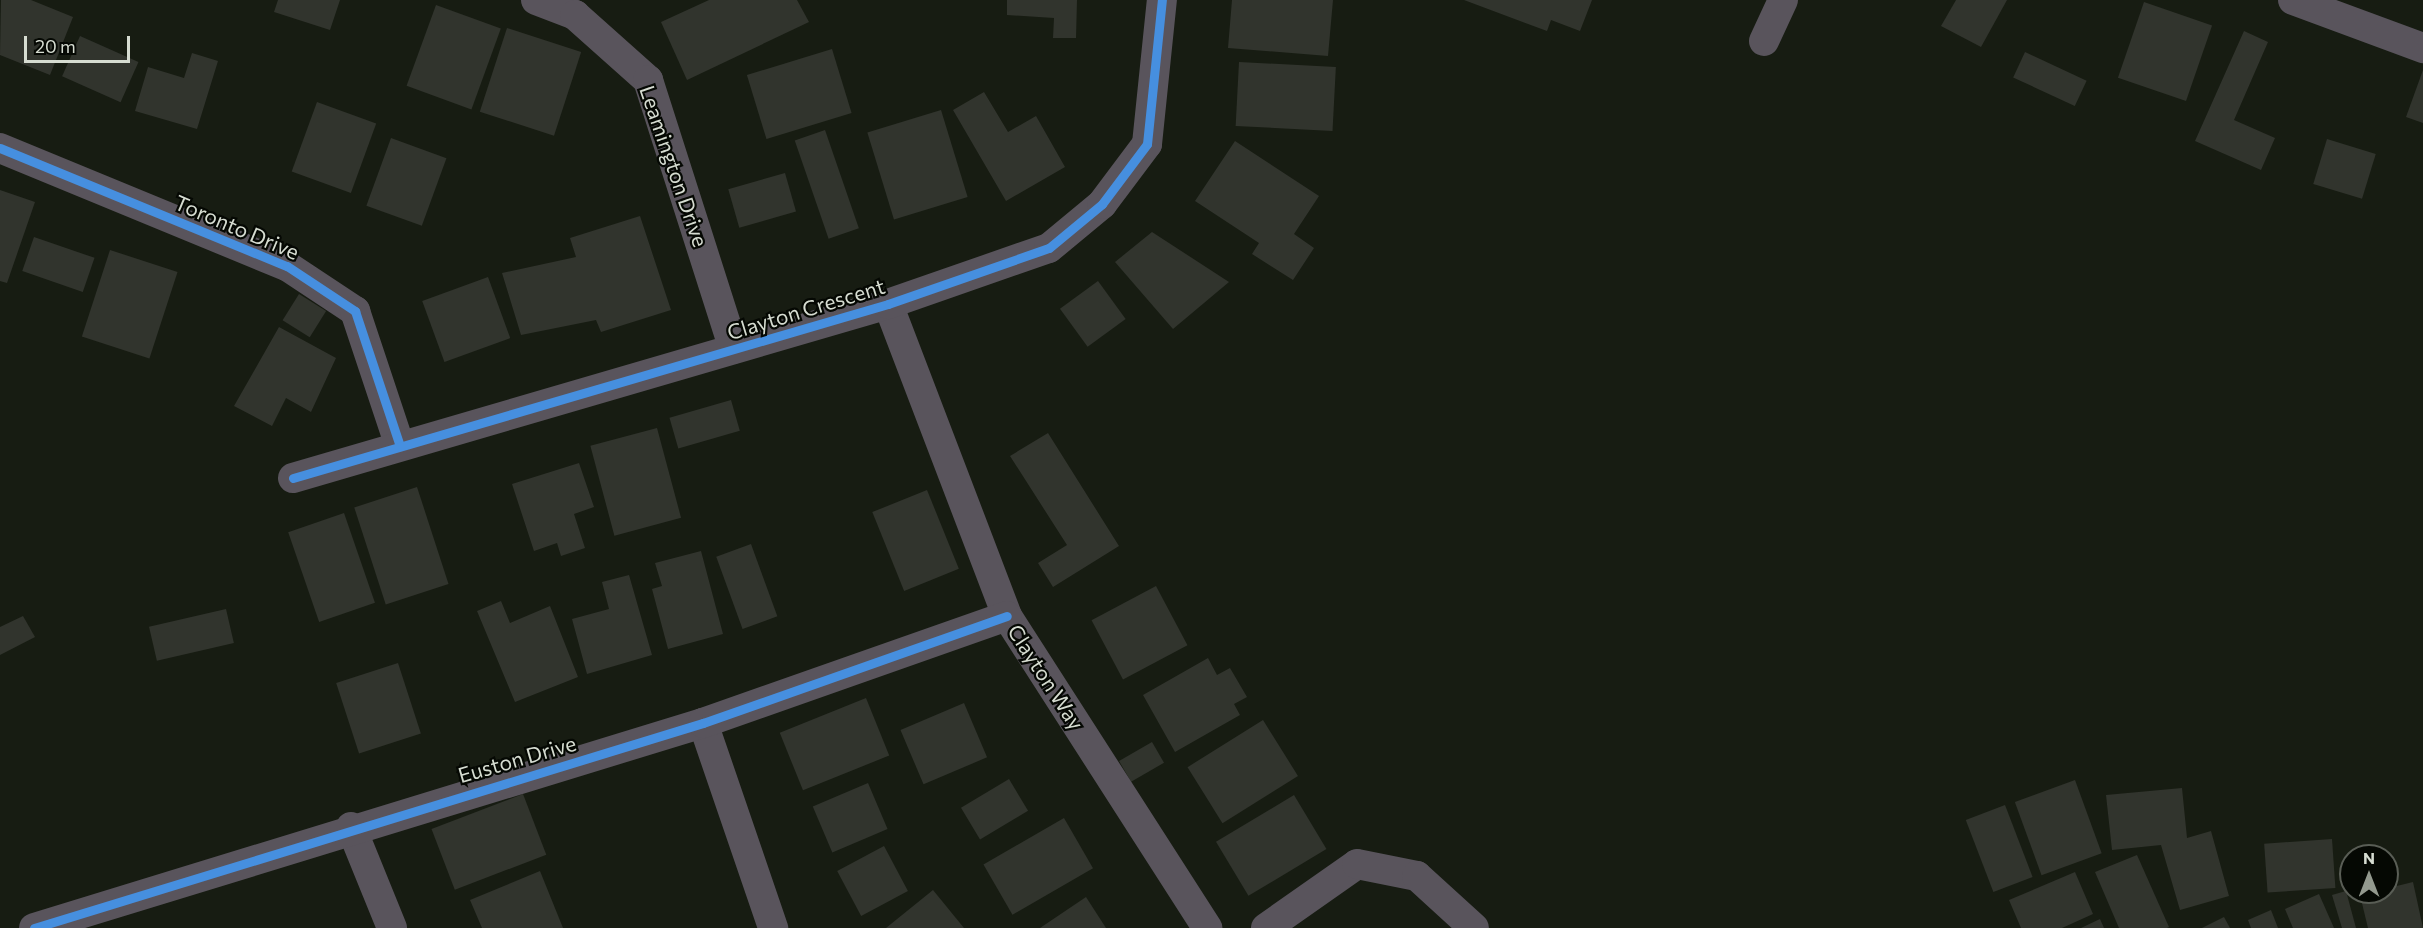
<!DOCTYPE html>
<style>
body{margin:0}
#map{position:relative;width:2423px;height:928px;overflow:hidden;background:#171c12;font-family:Commissioner,sans-serif}
div>[style]{position:absolute}
.building>*{inset:0;background:#31342d;transform-origin:0 0}
.minor>*{height:30px;margin:-15px;padding:0 15px;transform-origin:15px;border-radius:15px;background:#59545c}
.cycleway>*{height:9px;margin:-4.5px;padding:0 4.5px;transform-origin:4.5px;border-radius:4.5px;background:#468fdf}
span{translate:-50% -50%;white-space:nowrap;text-align:center;line-height:1.15;-webkit-text-stroke:4.5px #050803;paint-order:stroke}
.street-label{font-size:21px;color:#d6dcd1}
.north{position:absolute;left:2339px;top:844px;width:60px;height:60px;box-sizing:border-box;background:#050803;border:2px solid #595d55;border-radius:50%;rotate:0deg;font-size:16px;font-weight:700;line-height:24px;text-align:center;color:#d6dcd1}
.north::after{content:'';display:block;margin:auto;width:21px;height:27px;background:#93998e;clip-path:polygon(50% 0,100% 100%,50% 72%,0 100%)}
.scale{position:absolute;left:24px;top:36px;width:106px;height:27px;box-sizing:border-box;border:3px solid #d6dcd1;border-top:0;padding-left:8px;font-size:18px;line-height:21px;white-space:nowrap;color:#d6dcd1;-webkit-text-stroke:4px #050803;paint-order:stroke}
</style>
<div id="map">
<div class="building">
<div style="clip-path:polygon(1px 0,31px 0,73px 17px,50px 75px,0 55px)"></div>
<div style="clip-path:polygon(278px 0,340px 0,330px 30px,274px 12px)"></div>
<div style="clip-path:polygon(709px 0,797px 0,809px 22px,687px 80px,661px 22px)"></div>
<div style="clip-path:polygon(1007px 0,1077px 0,1076px 38px,1053px 38px,1054px 18px,1007px 15px)"></div>
<div style="clip-path:polygon(1232px 0,1333px 0,1328px 56px,1228px 48px)"></div>
<div style="clip-path:polygon(1464px 0,1592px 0,1580px 31px,1551px 20px,1547px 31px)"></div>
<div style="clip-path:polygon(1956px 0,2007px 0,1981px 47px,1941px 26px)"></div>
<div style="left:2144px;top:2px;width:72px;height:80px;rotate:19deg"></div>
<div style="left:436px;top:5px;width:69px;height:86px;rotate:20deg"></div>
<div style="left:507px;top:28px;width:78px;height:88px;rotate:18deg"></div>
<div style="clip-path:polygon(2244px 31px,2268px 42px,2234px 120px,2275px 138px,2261px 170px,2195px 141px)"></div>
<div style="left:80px;top:36px;width:64px;height:44px;rotate:24deg"></div>
<div style="left:832px;top:49px;width:67px;height:89px;rotate:73deg"></div>
<div style="left:2025px;top:52px;width:68px;height:28px;rotate:25deg"></div>
<div style="clip-path:polygon(192px 53px,218px 61px,197px 129px,135px 111px,148px 67px,184px 78px)"></div>
<div style="left:1239px;top:62px;width:97px;height:64px;rotate:3deg"></div>
<div style="clip-path:polygon(2423px 70px,2423px 123px,2406px 117px)"></div>
<div style="clip-path:polygon(984px 92px,1008px 132px,1036px 116px,1065px 167px,1006px 201px,953px 110px)"></div>
<div style="left:317px;top:102px;width:63px;height:74px;rotate:20deg"></div>
<div style="left:941px;top:110px;width:91px;height:77px;rotate:73deg"></div>
<div style="left:825px;top:130px;width:104px;height:32px;rotate:71deg"></div>
<div style="left:391px;top:138px;width:59px;height:72px;rotate:20deg"></div>
<div style="left:2327px;top:139px;width:51px;height:47px;rotate:17deg"></div>
<div style="clip-path:polygon(1235px 141px,1319px 196px,1294px 234px,1314px 248px,1293px 280px,1252px 254px,1259px 243px,1195px 201px)"></div>
<div style="left:785px;top:173px;width:40px;height:59px;rotate:74deg"></div>
<div style="clip-path:polygon(0 190px,35px 202px,7px 283px,0 281px)"></div>
<div style="clip-path:polygon(640px 216px,671px 310px,601px 332px,596px 320px,521px 335px,502px 273px,576px 257px,570px 238px)"></div>
<div style="clip-path:polygon(1152px 232px,1229px 282px,1173px 329px,1115px 262px)"></div>
<div style="left:34px;top:237px;width:64px;height:36px;rotate:19deg"></div>
<div style="left:110px;top:250px;width:71px;height:91px;rotate:18deg"></div>
<div style="left:488px;top:277px;width:65px;height:70px;rotate:70deg"></div>
<div style="left:1098px;top:281px;width:47px;height:47px;rotate:54deg"></div>
<div style="left:299px;top:294px;width:32px;height:31px;rotate:32deg"></div>
<div style="clip-path:polygon(279px 327px,336px 358px,311px 412px,286px 398px,272px 426px,234px 406px)"></div>
<div style="left:731px;top:400px;width:32px;height:64px;rotate:74deg"></div>
<div style="left:657px;top:428px;width:93px;height:69px;rotate:75deg"></div>
<div style="clip-path:polygon(1048px 433px,1119px 546px,1053px 587px,1038px 563px,1067px 545px,1010px 456px)"></div>
<div style="clip-path:polygon(579px 463px,594px 507px,574px 514px,585px 548px,561px 556px,557px 543px,534px 551px,512px 484px)"></div>
<div style="left:417px;top:487px;width:102px;height:66px;rotate:72deg"></div>
<div style="left:927px;top:490px;width:85px;height:59px;rotate:68deg"></div>
<div style="left:344px;top:513px;width:95px;height:59px;rotate:71deg"></div>
<div style="left:751px;top:544px;width:77px;height:37px;rotate:70deg"></div>
<div style="clip-path:polygon(701px 551px,723px 634px,668px 649px,652px 589px,662px 586px,655px 563px)"></div>
<div style="clip-path:polygon(629px 575px,652px 655px,587px 674px,572px 619px,609px 609px,602px 582px)"></div>
<div style="left:1156px;top:586px;width:67px;height:73px;rotate:62deg"></div>
<div style="clip-path:polygon(501px 601px,510px 623px,550px 606px,578px 677px,515px 702px,477px 611px)"></div>
<div style="left:226px;top:609px;width:35px;height:79px;rotate:77deg"></div>
<div style="clip-path:polygon(23px 616px,35px 637px,0 655px,0 627px)"></div>
<div style="clip-path:polygon(1208px 658px,1217px 675px,1230px 668px,1247px 697px,1234px 704px,1240px 715px,1175px 752px,1143px 695px)"></div>
<div style="left:398px;top:663px;width:74px;height:65px;rotate:72deg"></div>
<div style="left:866px;top:698px;width:62px;height:93px;rotate:68deg"></div>
<div style="left:964px;top:703px;width:59px;height:69px;rotate:67deg"></div>
<div style="left:1263px;top:720px;width:66px;height:89px;rotate:58deg"></div>
<div style="left:1152px;top:742px;width:24px;height:38px;rotate:60deg"></div>
<div style="left:1009px;top:779px;width:37px;height:56px;rotate:59deg"></div>
<div style="left:2075px;top:780px;width:78px;height:64px;rotate:70deg"></div>
<div style="left:868px;top:783px;width:50px;height:60px;rotate:67deg"></div>
<div style="clip-path:polygon(2182px 788px,2187px 838px,2211px 831px,2229px 896px,2180px 910px,2161px 845px,2112px 850px,2106px 795px)"></div>
<div style="left:523px;top:794px;width:65px;height:98px;rotate:69deg"></div>
<div style="left:1294px;top:795px;width:63px;height:91px;rotate:59deg"></div>
<div style="left:2005px;top:805px;width:77px;height:42px;rotate:69deg"></div>
<div style="left:1064px;top:818px;width:58px;height:93px;rotate:60deg"></div>
<div style="left:2332px;top:839px;width:49px;height:68px;rotate:86deg"></div>
<div style="left:884px;top:846px;width:51px;height:53px;rotate:62deg"></div>
<div style="clip-path:polygon(2137px 855px,2169px 927px,2167px 928px,2119px 928px,2095px 872px)"></div>
<div style="clip-path:polygon(540px 871px,563px 928px,482px 928px,470px 900px)"></div>
<div style="clip-path:polygon(2075px 872px,2093px 914px,2062px 928px,2021px 928px,2009px 900px)"></div>
<div style="clip-path:polygon(2413px 882px,2423px 928px,2368px 928px,2360px 895px)"></div>
<div style="clip-path:polygon(933px 890px,964px 928px,886px 928px)"></div>
<div style="clip-path:polygon(2346px 891px,2356px 928px,2342px 928px,2332px 895px)"></div>
<div style="clip-path:polygon(2319px 894px,2334px 928px,2293px 928px,2285px 909px)"></div>
<div style="clip-path:polygon(1086px 897px,1106px 928px,1040px 928px)"></div>
<div style="clip-path:polygon(2271px 910px,2278px 928px,2251px 928px,2248px 920px)"></div>
<div style="clip-path:polygon(2224px 917px,2230px 928px,2202px 928px)"></div>
<div style="clip-path:polygon(2100px 919px,2104px 928px,2081px 928px)"></div>
</div>
<div class="minor">
<div style="left:536px;top:0;width:42px;rotate:21deg"></div>
<div style="left:575px;top:15px;width:98px;rotate:41.7deg"></div>
<div style="left:648px;top:80px;width:282px;rotate:72.3deg"></div>
<div style="left:2293px;top:0;width:139px;rotate:20.3deg"></div>
<div style="left:1764px;top:41px;width:45px;rotate:-65.1deg"></div>
<div style="left:0;top:148px;width:310px;rotate:22.4deg"></div>
<div style="left:287px;top:266px;width:82px;rotate:33.5deg"></div>
<div style="left:355px;top:311px;width:142px;rotate:71.6deg"></div>
<div style="left:888px;top:304px;width:334px;rotate:69.1deg"></div>
<div style="left:1007px;top:616px;width:371px;rotate:57.3deg"></div>
<div style="left:293px;top:478px;width:620px;rotate:-16.3deg"></div>
<div style="left:888px;top:304px;width:170px;rotate:-19.2deg"></div>
<div style="left:1049px;top:248px;width:69px;rotate:-39.7deg"></div>
<div style="left:1102px;top:204px;width:75px;rotate:-53.1deg"></div>
<div style="left:1147px;top:144px;width:145px;rotate:-84.1deg"></div>
<div style="left:703px;top:723px;width:217px;rotate:71.1deg"></div>
<div style="left:351px;top:827px;width:109px;rotate:67.9deg"></div>
<div style="left:34px;top:928px;width:700px;rotate:-17.04deg"></div>
<div style="left:703px;top:723px;width:322px;rotate:-19.4deg"></div>
<div style="left:1266px;top:928px;width:111px;rotate:-35.1deg"></div>
<div style="left:1357px;top:864px;width:61px;rotate:11.3deg"></div>
<div style="left:1417px;top:876px;width:77px;rotate:42.4deg"></div>
</div>
<div class="cycleway">
<div style="left:0;top:148px;width:310px;rotate:22.4deg"></div>
<div style="left:287px;top:266px;width:82px;rotate:33.5deg"></div>
<div style="left:355px;top:311px;width:142px;rotate:71.6deg"></div>
<div style="left:293px;top:478px;width:620px;rotate:-16.3deg"></div>
<div style="left:888px;top:304px;width:170px;rotate:-19.2deg"></div>
<div style="left:1049px;top:248px;width:69px;rotate:-39.7deg"></div>
<div style="left:1102px;top:204px;width:75px;rotate:-53.1deg"></div>
<div style="left:1147px;top:144px;width:145px;rotate:-84.1deg"></div>
<div style="left:34px;top:928px;width:700px;rotate:-17.04deg"></div>
<div style="left:703px;top:723px;width:322px;rotate:-19.4deg"></div>
</div>
<div class="street-label">
<span style="left:674px;top:166px;rotate:71deg">Leamington Drive</span>
<span style="left:237px;top:227px;rotate:23deg">Toronto Drive</span>
<span style="left:806px;top:309px;rotate:-17deg">Clayton Crescent</span>
<span style="left:1046px;top:677px;rotate:57deg">Clayton Way</span>
<span style="left:517px;top:759px;rotate:-16deg">Euston Drive</span>
</div>
<div class="north">N</div>
<div class="scale">20 m</div>
</div>
